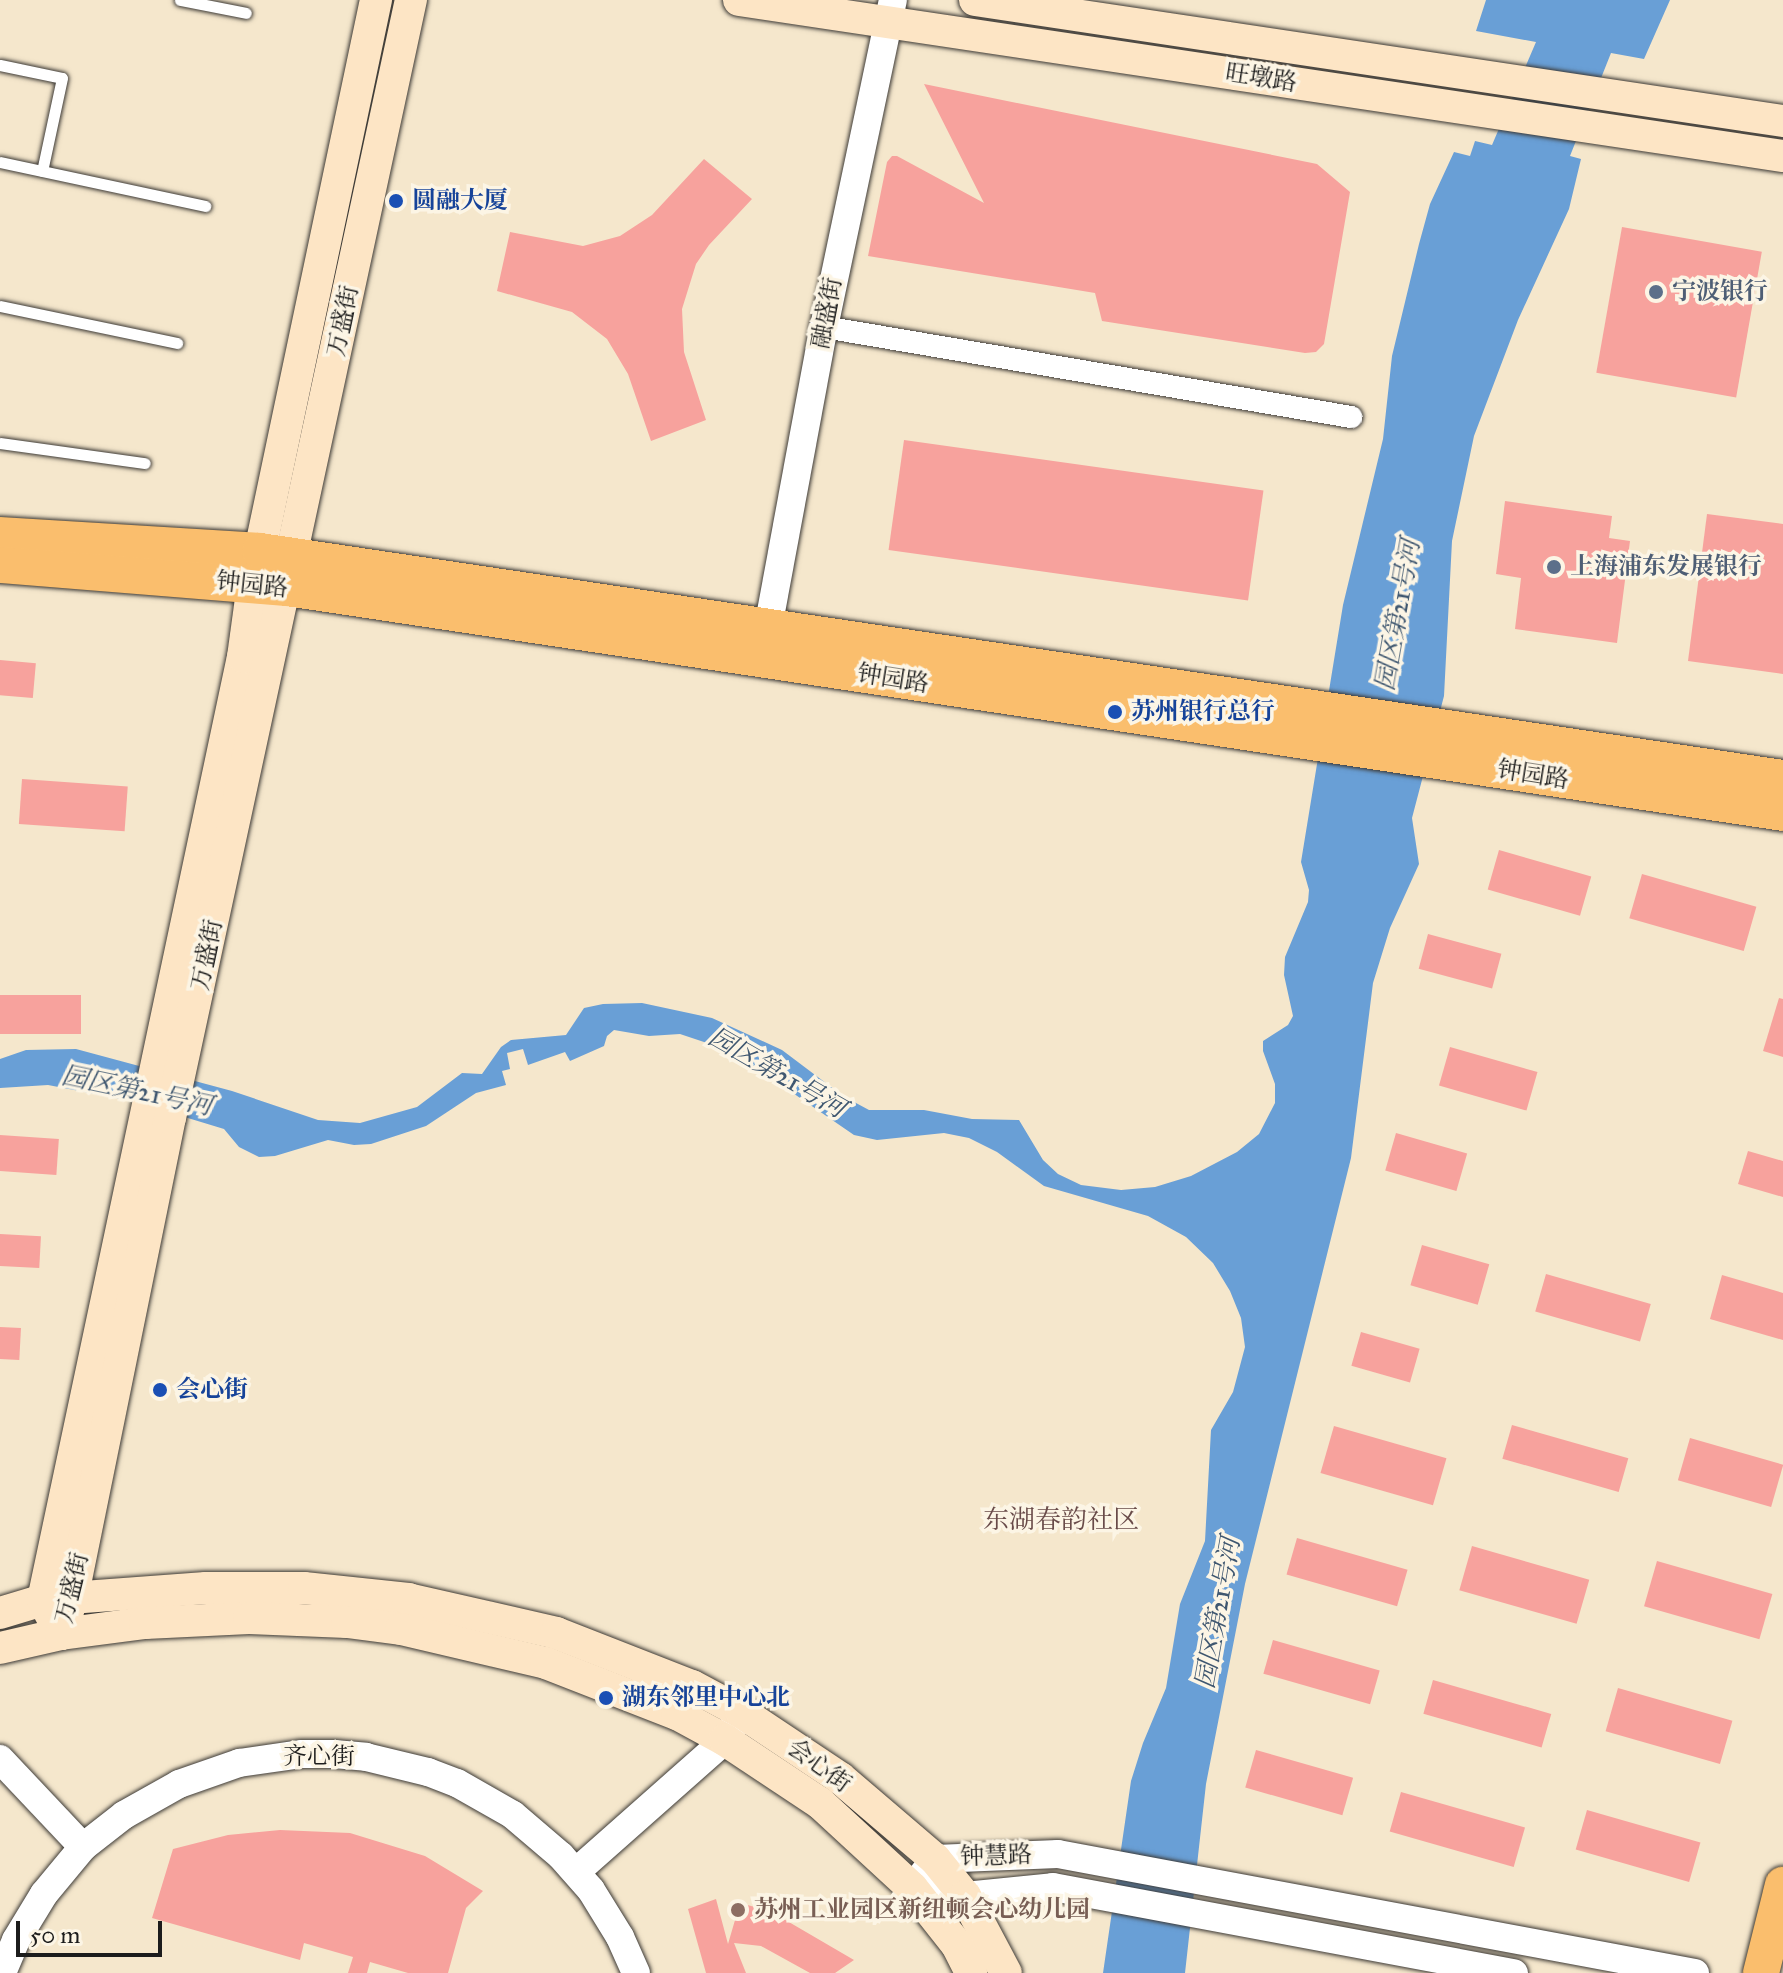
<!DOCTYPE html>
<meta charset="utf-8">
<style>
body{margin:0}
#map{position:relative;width:1783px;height:1973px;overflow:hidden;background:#f5e7cc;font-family:"IM FELL Great Primer","Noto Serif SC",serif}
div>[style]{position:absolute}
.water>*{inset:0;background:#699fd6}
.building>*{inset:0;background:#f7a29d;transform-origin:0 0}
.roads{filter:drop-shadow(0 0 2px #3d3a36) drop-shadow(0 0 2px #3d3a36)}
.service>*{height:11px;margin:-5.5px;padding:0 5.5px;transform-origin:5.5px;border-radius:5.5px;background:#fff}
.minor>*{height:22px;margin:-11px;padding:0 11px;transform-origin:11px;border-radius:11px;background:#fff}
.tertiary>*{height:28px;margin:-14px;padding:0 14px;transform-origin:14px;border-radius:14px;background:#fff}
.secondary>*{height:32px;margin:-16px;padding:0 16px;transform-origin:16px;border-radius:16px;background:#fde5c5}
.primary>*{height:36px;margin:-18px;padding:0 18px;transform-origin:18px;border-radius:18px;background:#fabe6d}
.dots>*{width:22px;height:22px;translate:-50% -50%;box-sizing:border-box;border:4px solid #fcf5e5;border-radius:50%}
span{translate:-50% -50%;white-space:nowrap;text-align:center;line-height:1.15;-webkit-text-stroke:7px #fcf5e5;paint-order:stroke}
.street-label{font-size:24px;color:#1c1c1c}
.transit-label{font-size:24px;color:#164399;font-weight:700}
.left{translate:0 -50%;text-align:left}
.service-label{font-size:24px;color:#4e5e75;font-weight:700}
.education-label{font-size:24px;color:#785e54;font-weight:700}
.water-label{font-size:26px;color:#3f5770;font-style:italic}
.neighbourhood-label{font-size:26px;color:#694b49}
.scale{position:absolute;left:16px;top:1921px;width:146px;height:36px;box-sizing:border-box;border:4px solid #1c1c1c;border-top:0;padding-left:10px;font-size:24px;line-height:28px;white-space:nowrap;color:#1c1c1c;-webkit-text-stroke:6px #fcf5e5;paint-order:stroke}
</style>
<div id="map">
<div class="water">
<div style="clip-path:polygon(1486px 0,1670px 0,1644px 59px,1611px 53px,1570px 156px,1581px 159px,1569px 209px,1518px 320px,1474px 436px,1452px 541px,1444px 696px,1412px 818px,1419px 864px,1390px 928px,1373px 983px,1351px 1158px,1245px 1584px,1206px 1784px,1185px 1973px,1103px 1973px,1131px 1781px,1143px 1743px,1166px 1688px,1180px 1604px,1205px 1541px,1211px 1430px,1233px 1392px,1245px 1347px,1241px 1318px,1230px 1291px,1213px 1263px,1186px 1237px,1148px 1216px,1044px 1186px,997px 1152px,969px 1138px,944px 1133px,877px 1140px,854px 1135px,787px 1089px,713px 1045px,680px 1034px,649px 1036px,614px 1030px,607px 1036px,604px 1046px,570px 1061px,565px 1052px,528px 1065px,523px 1049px,507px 1053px,510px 1069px,502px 1071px,506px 1085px,476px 1093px,426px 1126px,371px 1144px,354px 1145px,328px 1140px,275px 1156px,259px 1157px,239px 1147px,224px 1129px,132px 1101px,48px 1085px,0 1088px,0 1059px,26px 1050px,76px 1049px,232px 1091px,318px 1120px,360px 1123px,417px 1107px,462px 1073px,482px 1074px,501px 1047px,511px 1040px,566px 1035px,584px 1008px,603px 1004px,642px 1003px,712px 1018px,782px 1050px,843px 1096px,869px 1110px,924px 1110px,972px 1119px,1019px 1120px,1043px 1160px,1058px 1174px,1081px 1185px,1121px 1190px,1155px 1187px,1191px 1176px,1237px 1152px,1259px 1134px,1275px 1103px,1275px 1084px,1263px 1051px,1263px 1041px,1288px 1025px,1293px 1016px,1284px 975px,1285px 957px,1308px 902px,1309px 890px,1301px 862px,1343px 605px,1383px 439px,1392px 356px,1419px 244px,1430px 204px,1454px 152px,1470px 156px,1475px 141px,1492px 145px,1536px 42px,1476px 31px)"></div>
</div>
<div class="building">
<div style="clip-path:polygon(924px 84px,1317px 164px,1350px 192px,1324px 344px,1316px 352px,1305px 353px,1102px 321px,1095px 293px,868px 256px,887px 162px,892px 156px,897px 156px,984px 203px)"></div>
<div style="clip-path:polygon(704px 159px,752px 199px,709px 245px,696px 264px,682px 309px,684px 352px,706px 420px,651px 441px,628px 374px,607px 339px,572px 312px,497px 291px,510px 232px,583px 246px,620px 236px,652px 215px)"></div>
<div style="left:1622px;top:227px;width:142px;height:148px;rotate:10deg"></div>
<div style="left:904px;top:440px;width:363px;height:111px;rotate:8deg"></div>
<div style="clip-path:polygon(1505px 501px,1612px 516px,1609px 538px,1630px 541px,1617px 643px,1515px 629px,1521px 578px,1496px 574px)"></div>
<div style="clip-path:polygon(1707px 514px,1783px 524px,1783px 674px,1688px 661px)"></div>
<div style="left:0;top:660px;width:36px;height:35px;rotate:5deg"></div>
<div style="left:22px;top:779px;width:106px;height:45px;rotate:4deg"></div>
<div style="left:1499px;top:850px;width:96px;height:41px;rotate:16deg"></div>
<div style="left:1642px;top:874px;width:119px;height:46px;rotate:16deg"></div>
<div style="left:1428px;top:934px;width:76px;height:36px;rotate:15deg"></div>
<div style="left:0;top:995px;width:81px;height:39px"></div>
<div style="clip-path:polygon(1779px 998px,1783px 999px,1783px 1057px,1763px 1051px)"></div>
<div style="left:1450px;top:1047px;width:91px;height:40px;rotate:16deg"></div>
<div style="left:1396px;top:1133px;width:74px;height:39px;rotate:16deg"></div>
<div style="left:0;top:1135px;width:59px;height:36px;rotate:4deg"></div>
<div style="clip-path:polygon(1748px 1151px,1783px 1161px,1783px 1197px,1738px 1184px)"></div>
<div style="left:0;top:1234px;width:41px;height:32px;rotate:3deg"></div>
<div style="left:1422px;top:1245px;width:70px;height:42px;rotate:16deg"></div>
<div style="left:1546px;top:1274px;width:109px;height:39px;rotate:16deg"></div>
<div style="clip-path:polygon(1722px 1275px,1783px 1293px,1783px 1340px,1710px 1319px)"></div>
<div style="left:0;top:1327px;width:21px;height:32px;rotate:3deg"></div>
<div style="left:1361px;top:1332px;width:61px;height:35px;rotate:16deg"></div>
<div style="left:1512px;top:1425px;width:121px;height:35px;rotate:16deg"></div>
<div style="left:1334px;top:1426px;width:117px;height:49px;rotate:16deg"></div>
<div style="left:1690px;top:1438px;width:97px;height:44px;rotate:16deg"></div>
<div style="left:1297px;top:1538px;width:115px;height:38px;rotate:16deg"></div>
<div style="left:1472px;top:1546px;width:122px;height:46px;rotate:16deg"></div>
<div style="left:1657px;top:1561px;width:120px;height:47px;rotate:16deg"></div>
<div style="left:1273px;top:1640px;width:111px;height:35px;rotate:16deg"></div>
<div style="left:1433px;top:1680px;width:123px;height:35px;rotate:16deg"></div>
<div style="left:1618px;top:1688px;width:119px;height:45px;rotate:16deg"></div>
<div style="left:1256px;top:1750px;width:101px;height:39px;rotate:16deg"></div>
<div style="left:1401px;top:1792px;width:129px;height:41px;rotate:16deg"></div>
<div style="left:1587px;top:1810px;width:118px;height:41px;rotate:16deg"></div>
<div style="clip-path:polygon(280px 1830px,350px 1833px,425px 1856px,483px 1891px,466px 1908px,448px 1973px,408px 1973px,370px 1962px,367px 1973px,348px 1973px,353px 1957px,304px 1943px,300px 1960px,152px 1918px,173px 1849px,228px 1835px)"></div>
<div style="clip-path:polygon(716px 1899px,728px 1944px,740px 1903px,770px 1911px,854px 1960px,835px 1973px,810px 1973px,761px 1946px,734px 1943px,746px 1973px,706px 1973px,688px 1909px)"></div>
</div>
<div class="roads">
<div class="service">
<div style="left:180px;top:0;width:67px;rotate:11.1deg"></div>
<div style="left:0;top:65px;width:63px;rotate:11.8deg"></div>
<div style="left:62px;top:78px;width:95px;rotate:102.1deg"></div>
<div style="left:0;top:162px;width:210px;rotate:12.1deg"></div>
<div style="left:0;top:306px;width:181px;rotate:11.8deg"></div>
<div style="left:0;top:443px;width:146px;rotate:7.9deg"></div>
</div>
<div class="minor">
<div style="left:824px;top:327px;width:535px;rotate:9.69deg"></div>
</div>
<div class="tertiary">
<div style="left:768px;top:628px;width:306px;rotate:-79.5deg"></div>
<div style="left:824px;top:327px;width:334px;rotate:-78.1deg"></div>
<div style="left:0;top:1759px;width:121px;rotate:46.7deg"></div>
<div style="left:577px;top:1871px;width:198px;rotate:-41.5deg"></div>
<div style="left:725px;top:1740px;width:22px;rotate:-60deg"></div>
<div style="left:912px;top:1888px;width:37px;rotate:-52deg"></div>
<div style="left:935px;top:1859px;width:123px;rotate:-2.3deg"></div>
<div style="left:1058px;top:1854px;width:648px;rotate:10.58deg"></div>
<div style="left:912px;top:1888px;width:54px;rotate:8.6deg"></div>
<div style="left:965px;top:1896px;width:88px;rotate:-5.8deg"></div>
<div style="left:1053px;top:1887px;width:469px;rotate:10.6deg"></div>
<div style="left:2px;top:1973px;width:36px;rotate:-67deg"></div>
<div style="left:16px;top:1940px;width:54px;rotate:-58.7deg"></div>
<div style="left:44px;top:1894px;width:61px;rotate:-50.3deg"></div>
<div style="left:83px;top:1847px;width:52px;rotate:-38deg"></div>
<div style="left:124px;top:1815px;width:63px;rotate:-29.4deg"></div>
<div style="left:179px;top:1784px;width:64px;rotate:-19.3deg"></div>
<div style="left:239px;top:1763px;width:64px;rotate:-8.1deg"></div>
<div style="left:302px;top:1754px;width:32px"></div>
<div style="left:334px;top:1754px;width:32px;rotate:5deg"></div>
<div style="left:366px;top:1757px;width:64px;rotate:13.6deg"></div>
<div style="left:428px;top:1772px;width:31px;rotate:21deg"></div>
<div style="left:457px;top:1783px;width:64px;rotate:29.7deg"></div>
<div style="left:513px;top:1815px;width:63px;rotate:40.5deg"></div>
<div style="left:561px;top:1856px;width:45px;rotate:48.6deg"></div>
<div style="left:591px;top:1890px;width:55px;rotate:58.3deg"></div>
<div style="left:620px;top:1937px;width:39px;rotate:66deg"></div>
</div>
<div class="secondary">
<div style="left:739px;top:0;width:1056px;rotate:8.5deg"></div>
<div style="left:975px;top:0;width:817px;rotate:8.52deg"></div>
<div style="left:0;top:1613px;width:45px;rotate:-16.8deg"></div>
<div style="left:43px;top:1600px;width:163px;rotate:-4.2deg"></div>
<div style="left:206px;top:1588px;width:98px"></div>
<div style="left:304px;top:1588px;width:105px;rotate:6deg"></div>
<div style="left:408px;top:1599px;width:152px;rotate:12.9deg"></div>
<div style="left:556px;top:1633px;width:146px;rotate:21.3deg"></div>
<div style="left:692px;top:1686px;width:55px;rotate:28deg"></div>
<div style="left:741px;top:1712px;width:119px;rotate:33.7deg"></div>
<div style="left:840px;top:1778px;width:125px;rotate:40.5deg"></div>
<div style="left:935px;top:1859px;width:48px;rotate:51deg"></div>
<div style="left:965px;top:1896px;width:87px;rotate:62deg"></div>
<div style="left:61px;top:1634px;width:38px;rotate:-118deg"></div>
<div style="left:43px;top:1600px;width:964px;rotate:-78.03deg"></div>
<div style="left:243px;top:657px;width:74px;rotate:-82.2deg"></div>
<div style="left:253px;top:584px;width:597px;rotate:-78.11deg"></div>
<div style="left:61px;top:1634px;width:37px;rotate:-73deg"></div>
<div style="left:72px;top:1599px;width:491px;rotate:-78.5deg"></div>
<div style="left:170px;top:1118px;width:1144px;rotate:-77.84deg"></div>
<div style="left:0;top:1648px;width:63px;rotate:-12.9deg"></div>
<div style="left:61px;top:1634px;width:85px;rotate:-7.5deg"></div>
<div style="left:145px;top:1623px;width:104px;rotate:-2.8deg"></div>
<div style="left:249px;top:1618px;width:98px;rotate:2.3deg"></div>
<div style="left:347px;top:1622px;width:54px;rotate:7.4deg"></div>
<div style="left:401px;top:1629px;width:149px;rotate:13.2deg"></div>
<div style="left:546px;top:1663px;width:141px;rotate:21.3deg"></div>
<div style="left:677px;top:1714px;width:55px;rotate:28.4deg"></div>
<div style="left:725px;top:1740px;width:114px;rotate:33.6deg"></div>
<div style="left:820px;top:1803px;width:125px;rotate:42.7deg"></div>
<div style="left:912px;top:1888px;width:73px;rotate:51.7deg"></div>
<div style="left:957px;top:1945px;width:31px;rotate:63deg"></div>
</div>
<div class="primary">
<div style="left:0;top:535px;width:260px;rotate:3.5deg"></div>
<div style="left:260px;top:551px;width:1540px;rotate:8.48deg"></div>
<div style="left:0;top:565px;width:288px;rotate:4.6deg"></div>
<div style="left:287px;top:588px;width:1513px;rotate:8.55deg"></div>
<div style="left:1761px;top:1973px;width:91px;rotate:-76deg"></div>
</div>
</div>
<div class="dots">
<div style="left:396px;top:201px;background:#1a4fb4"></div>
<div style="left:1656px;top:292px;background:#5c6f8a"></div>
<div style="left:1554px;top:567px;background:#5c6f8a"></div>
<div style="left:1115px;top:712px;background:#1a4fb4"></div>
<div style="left:160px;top:1390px;background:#1a4fb4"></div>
<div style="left:606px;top:1698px;background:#1a4fb4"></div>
<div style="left:738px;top:1910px;background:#8d6e63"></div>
</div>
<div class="street-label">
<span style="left:1261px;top:78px;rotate:9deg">旺墩路</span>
<span style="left:827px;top:313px;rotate:-79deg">融盛街</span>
<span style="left:343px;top:321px;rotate:-78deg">万盛街</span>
<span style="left:252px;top:585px;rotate:6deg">钟园路</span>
<span style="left:893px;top:679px;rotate:9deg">钟园路</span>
<span style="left:1533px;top:775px;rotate:9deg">钟园路</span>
<span style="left:207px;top:955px;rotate:-78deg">万盛街</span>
<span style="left:72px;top:1588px;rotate:-76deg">万盛街</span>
<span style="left:319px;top:1757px">齐心街</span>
<span style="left:819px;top:1766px;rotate:36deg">会心街</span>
<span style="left:996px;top:1856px;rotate:-2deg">钟慧路</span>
</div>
<div class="transit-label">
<span class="left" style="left:412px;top:201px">圆融大厦</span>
<span class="left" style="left:1131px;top:712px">苏州银行总行</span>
<span class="left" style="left:176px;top:1390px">会心街</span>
<span class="left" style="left:622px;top:1698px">湖东邻里中心北</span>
</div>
<div class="service-label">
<span class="left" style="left:1672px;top:292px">宁波银行</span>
<span class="left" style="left:1570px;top:567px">上海浦东发展银行</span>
</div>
<div class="education-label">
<span class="left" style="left:754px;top:1910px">苏州工业园区新纽顿会心幼儿园</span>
</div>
<div class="water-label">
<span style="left:1398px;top:615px;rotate:-80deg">园区第21号河</span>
<span style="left:777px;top:1073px;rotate:30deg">园区第21号河</span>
<span style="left:137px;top:1091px;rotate:12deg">园区第21号河</span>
<span style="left:1218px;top:1613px;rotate:-80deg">园区第21号河</span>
</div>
<div class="neighbourhood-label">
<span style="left:1061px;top:1520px">东湖春韵社区</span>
</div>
<div class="scale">50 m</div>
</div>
